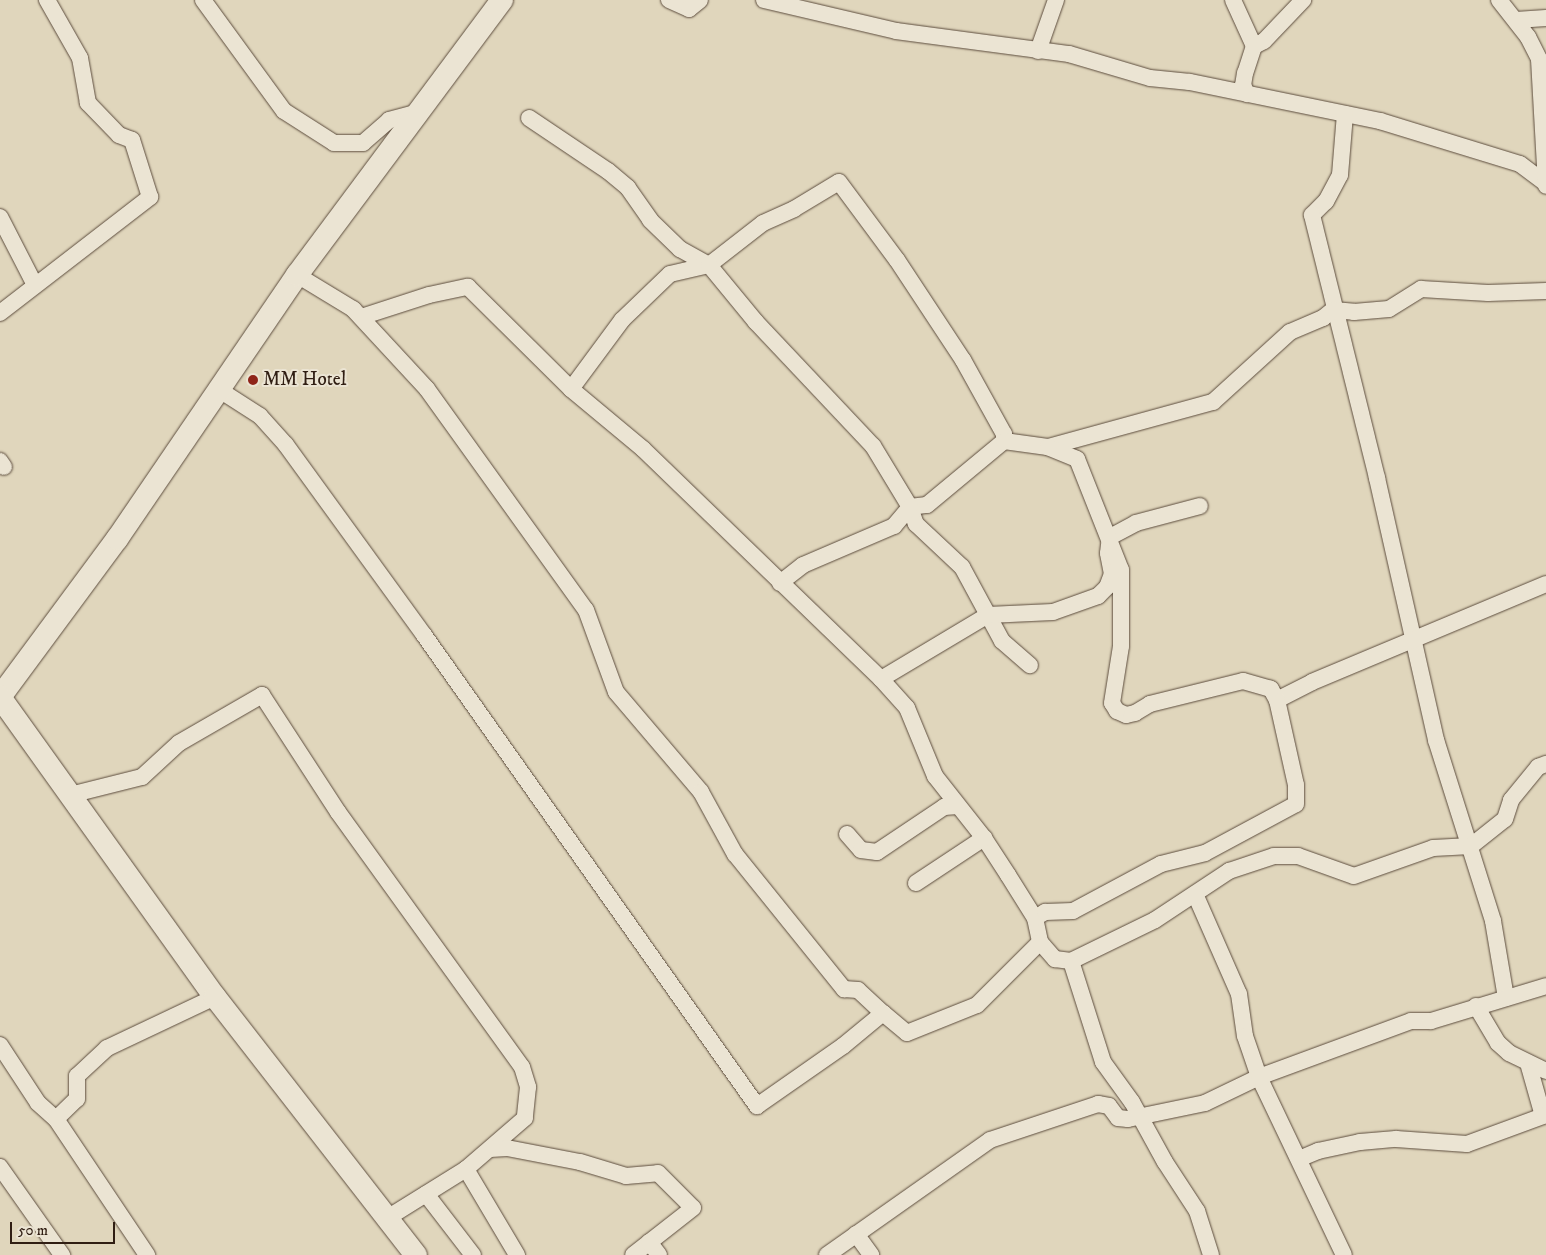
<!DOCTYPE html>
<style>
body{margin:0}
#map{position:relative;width:1546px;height:1255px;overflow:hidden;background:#e0d6bc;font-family:"IM FELL DW Pica",serif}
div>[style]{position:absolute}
.roads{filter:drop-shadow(0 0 1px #5c4c3d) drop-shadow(0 0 1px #5c4c3d)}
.street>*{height:16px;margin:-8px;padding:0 8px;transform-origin:8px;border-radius:8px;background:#ebe4d3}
.secondary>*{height:22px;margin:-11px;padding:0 11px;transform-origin:11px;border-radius:11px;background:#ebe4d3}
.dots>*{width:14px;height:14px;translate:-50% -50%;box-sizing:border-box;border:2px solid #ebe4d3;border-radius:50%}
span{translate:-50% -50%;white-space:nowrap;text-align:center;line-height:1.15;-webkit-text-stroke:4px #ebe4d3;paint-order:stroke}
.poi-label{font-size:19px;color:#301e13}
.left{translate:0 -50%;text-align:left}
.scale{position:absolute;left:10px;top:1222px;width:105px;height:22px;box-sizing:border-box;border:2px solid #301e13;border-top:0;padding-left:6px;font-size:15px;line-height:18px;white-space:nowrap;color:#301e13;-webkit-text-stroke:4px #ebe4d3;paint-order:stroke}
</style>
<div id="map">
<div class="roads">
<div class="street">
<div style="left:203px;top:0;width:137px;rotate:53.9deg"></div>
<div style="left:284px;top:111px;width:59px;rotate:32.6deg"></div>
<div style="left:334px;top:143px;width:29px"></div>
<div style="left:363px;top:143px;width:35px;rotate:-41deg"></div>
<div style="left:389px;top:120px;width:31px;rotate:-15deg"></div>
<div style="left:669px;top:0;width:22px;rotate:24deg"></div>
<div style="left:689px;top:9px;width:14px;rotate:-39deg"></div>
<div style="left:764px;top:0;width:136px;rotate:13.2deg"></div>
<div style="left:896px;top:31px;width:175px;rotate:7.6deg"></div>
<div style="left:1069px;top:54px;width:84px;rotate:16.5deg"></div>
<div style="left:1150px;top:78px;width:40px;rotate:5.7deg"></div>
<div style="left:1190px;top:82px;width:194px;rotate:11.6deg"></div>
<div style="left:1380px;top:121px;width:146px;rotate:17.1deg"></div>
<div style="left:1520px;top:164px;width:31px;rotate:37deg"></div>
<div style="left:1233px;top:0;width:51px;rotate:65.5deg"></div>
<div style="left:1254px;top:46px;width:28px;rotate:108deg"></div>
<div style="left:1245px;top:73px;width:12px;rotate:99deg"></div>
<div style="left:1243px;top:85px;width:10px;rotate:66deg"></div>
<div style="left:1499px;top:0;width:47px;rotate:51.9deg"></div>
<div style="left:1528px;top:37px;width:25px;rotate:63deg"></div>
<div style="left:1539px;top:59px;width:127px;rotate:86.8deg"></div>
<div style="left:1516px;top:20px;width:30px;rotate:-4deg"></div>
<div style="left:1254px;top:46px;width:11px;rotate:-27deg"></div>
<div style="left:1264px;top:41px;width:57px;rotate:-46.4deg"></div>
<div style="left:1038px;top:51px;width:54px;rotate:-70.6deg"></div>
<div style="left:1345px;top:114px;width:61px;rotate:94.7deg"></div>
<div style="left:1340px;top:175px;width:30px;rotate:118deg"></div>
<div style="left:1326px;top:201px;width:20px;rotate:135deg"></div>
<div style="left:1312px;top:215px;width:271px;rotate:76.1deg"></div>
<div style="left:1377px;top:478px;width:269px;rotate:77.3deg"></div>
<div style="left:1436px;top:740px;width:190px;rotate:72.5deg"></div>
<div style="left:1493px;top:921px;width:78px;rotate:80.4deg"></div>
<div style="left:529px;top:118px;width:95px;rotate:33.9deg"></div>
<div style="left:608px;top:171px;width:26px;rotate:40deg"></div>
<div style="left:628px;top:188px;width:39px;rotate:55deg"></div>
<div style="left:650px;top:220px;width:42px;rotate:44deg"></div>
<div style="left:680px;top:249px;width:33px;rotate:29deg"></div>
<div style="left:709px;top:265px;width:68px;rotate:-37.9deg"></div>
<div style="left:763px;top:223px;width:34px;rotate:-24deg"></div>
<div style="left:794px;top:209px;width:52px;rotate:-31deg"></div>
<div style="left:839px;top:182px;width:97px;rotate:53.4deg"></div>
<div style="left:897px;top:260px;width:120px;rotate:56.6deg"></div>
<div style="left:963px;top:360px;width:85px;rotate:61deg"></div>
<div style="left:1004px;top:434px;width:7px;rotate:90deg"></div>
<div style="left:0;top:217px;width:76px;rotate:62.8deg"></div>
<div style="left:297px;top:275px;width:66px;rotate:31.3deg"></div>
<div style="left:353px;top:309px;width:109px;rotate:47.2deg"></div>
<div style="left:427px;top:389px;width:272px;rotate:54.3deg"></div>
<div style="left:586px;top:610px;width:87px;rotate:69.9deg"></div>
<div style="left:616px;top:692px;width:131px;rotate:49.6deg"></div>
<div style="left:701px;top:792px;width:71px;rotate:61.3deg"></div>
<div style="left:735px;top:854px;width:174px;rotate:51.1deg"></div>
<div style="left:844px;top:989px;width:14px;rotate:4deg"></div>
<div style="left:858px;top:990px;width:34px;rotate:43deg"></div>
<div style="left:0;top:313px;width:190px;rotate:-37.7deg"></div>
<div style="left:150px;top:197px;width:60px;rotate:-107.5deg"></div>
<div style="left:132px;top:140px;width:14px;rotate:-159deg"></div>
<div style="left:119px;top:135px;width:45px;rotate:-134.1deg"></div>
<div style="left:88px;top:103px;width:46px;rotate:-100.1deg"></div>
<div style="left:80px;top:58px;width:67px;rotate:-119.6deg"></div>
<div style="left:361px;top:317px;width:71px;rotate:-17.9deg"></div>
<div style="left:429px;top:295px;width:40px;rotate:-12deg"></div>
<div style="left:468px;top:287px;width:145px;rotate:44.7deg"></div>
<div style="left:571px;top:389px;width:94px;rotate:39.8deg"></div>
<div style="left:643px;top:449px;width:331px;rotate:44deg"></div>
<div style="left:881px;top:679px;width:39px;rotate:48deg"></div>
<div style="left:907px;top:708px;width:74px;rotate:67.6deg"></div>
<div style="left:935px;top:776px;width:79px;rotate:51.7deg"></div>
<div style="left:984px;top:838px;width:44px;rotate:57deg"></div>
<div style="left:1008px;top:875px;width:51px;rotate:57.9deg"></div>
<div style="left:1035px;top:918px;width:25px;rotate:78deg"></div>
<div style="left:218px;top:389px;width:50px;rotate:32.7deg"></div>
<div style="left:260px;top:416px;width:39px;rotate:48deg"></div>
<div style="left:286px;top:445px;width:235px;rotate:54deg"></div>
<div style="left:424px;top:635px;width:577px;rotate:54.74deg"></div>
<div style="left:757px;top:1106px;width:105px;rotate:-34.9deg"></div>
<div style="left:843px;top:1046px;width:52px;rotate:-39.5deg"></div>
<div style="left:883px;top:1013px;width:31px;rotate:40deg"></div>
<div style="left:907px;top:1033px;width:75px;rotate:-21.8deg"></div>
<div style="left:977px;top:1005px;width:89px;rotate:-45deg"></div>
<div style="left:1040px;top:942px;width:23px;rotate:49deg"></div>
<div style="left:1055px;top:959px;width:16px;rotate:7deg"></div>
<div style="left:1071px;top:961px;width:93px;rotate:-26deg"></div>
<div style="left:1155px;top:920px;width:89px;rotate:-33.5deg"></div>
<div style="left:1229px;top:871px;width:47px;rotate:-18.4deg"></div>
<div style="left:1274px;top:856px;width:24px"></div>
<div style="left:1298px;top:856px;width:59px;rotate:19.7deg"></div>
<div style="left:1354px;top:876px;width:84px;rotate:-19.5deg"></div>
<div style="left:1433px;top:848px;width:38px;rotate:-3deg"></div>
<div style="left:1471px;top:846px;width:43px;rotate:-38.5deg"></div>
<div style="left:1505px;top:819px;width:20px;rotate:-72deg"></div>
<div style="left:1511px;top:800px;width:43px;rotate:-50.7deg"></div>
<div style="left:1538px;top:767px;width:9px;rotate:-21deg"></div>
<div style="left:571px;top:389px;width:86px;rotate:-53.5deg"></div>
<div style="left:622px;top:320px;width:66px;rotate:-43.8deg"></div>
<div style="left:670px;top:274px;width:40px;rotate:-13deg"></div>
<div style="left:709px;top:265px;width:74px;rotate:50.5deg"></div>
<div style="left:756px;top:322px;width:170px;rotate:46.7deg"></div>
<div style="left:873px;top:446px;width:71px;rotate:58.8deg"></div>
<div style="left:910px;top:507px;width:17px;rotate:-7deg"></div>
<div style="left:927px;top:505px;width:100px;rotate:-39.7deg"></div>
<div style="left:1004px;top:441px;width:44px;rotate:7.8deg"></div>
<div style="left:1048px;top:447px;width:171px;rotate:-15.3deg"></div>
<div style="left:1213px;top:402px;width:104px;rotate:-42.3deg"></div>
<div style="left:1290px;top:332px;width:36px;rotate:-23deg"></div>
<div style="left:1323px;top:318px;width:13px;rotate:-39deg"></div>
<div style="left:1333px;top:310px;width:21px;rotate:5deg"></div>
<div style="left:1354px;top:312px;width:35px;rotate:-5deg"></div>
<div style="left:1389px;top:309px;width:38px;rotate:-32deg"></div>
<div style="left:1421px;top:289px;width:67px;rotate:3.4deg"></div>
<div style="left:1488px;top:293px;width:58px;rotate:-2deg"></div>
<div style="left:0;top:461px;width:7px;rotate:56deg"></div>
<div style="left:910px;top:507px;width:18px;rotate:71deg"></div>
<div style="left:916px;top:524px;width:63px;rotate:43.1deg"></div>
<div style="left:962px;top:567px;width:84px;rotate:61.6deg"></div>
<div style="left:1002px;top:641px;width:37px;rotate:41deg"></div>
<div style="left:780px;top:583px;width:29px;rotate:-38deg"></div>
<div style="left:803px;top:565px;width:99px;rotate:-23.2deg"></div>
<div style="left:894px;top:526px;width:25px;rotate:-50deg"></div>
<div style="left:881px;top:679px;width:125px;rotate:-30.9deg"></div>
<div style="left:988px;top:615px;width:65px;rotate:-2.6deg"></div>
<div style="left:1053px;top:612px;width:48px;rotate:-19.6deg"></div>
<div style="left:1098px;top:596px;width:13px;rotate:-45deg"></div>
<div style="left:1107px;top:587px;width:14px;rotate:-69deg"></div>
<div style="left:1112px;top:574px;width:21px;rotate:-101deg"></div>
<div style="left:1108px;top:553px;width:16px;rotate:-83deg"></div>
<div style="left:1110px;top:537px;width:30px;rotate:-28deg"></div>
<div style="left:1136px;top:523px;width:66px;rotate:-14.9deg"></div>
<div style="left:1277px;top:700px;width:39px;rotate:-27deg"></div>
<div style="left:1312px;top:682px;width:254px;rotate:-22.7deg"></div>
<div style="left:70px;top:795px;width:74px;rotate:-14deg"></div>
<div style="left:142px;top:777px;width:50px;rotate:-42.6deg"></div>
<div style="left:179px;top:743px;width:96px;rotate:-30deg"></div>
<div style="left:262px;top:695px;width:140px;rotate:57deg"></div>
<div style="left:338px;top:812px;width:314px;rotate:54.2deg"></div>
<div style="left:522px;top:1067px;width:21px;rotate:73deg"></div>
<div style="left:528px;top:1087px;width:31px;rotate:96deg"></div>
<div style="left:525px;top:1118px;width:78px;rotate:139.2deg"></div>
<div style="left:466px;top:1169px;width:91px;rotate:148.1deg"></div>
<div style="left:847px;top:834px;width:21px;rotate:49deg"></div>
<div style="left:861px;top:850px;width:16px;rotate:7deg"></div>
<div style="left:877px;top:852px;width:81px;rotate:-33.9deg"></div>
<div style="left:944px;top:807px;width:14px;rotate:-4deg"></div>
<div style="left:916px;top:883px;width:82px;rotate:-33.5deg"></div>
<div style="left:1195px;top:894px;width:109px;rotate:66.3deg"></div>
<div style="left:1239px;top:994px;width:42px;rotate:81.9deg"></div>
<div style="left:1245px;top:1036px;width:43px;rotate:71.1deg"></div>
<div style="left:1259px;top:1077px;width:197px;rotate:64.5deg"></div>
<div style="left:1035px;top:918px;width:12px;rotate:-31deg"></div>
<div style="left:1045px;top:912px;width:28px;rotate:-2deg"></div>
<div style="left:1073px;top:911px;width:100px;rotate:-28.1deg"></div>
<div style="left:1161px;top:864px;width:45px;rotate:-14deg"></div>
<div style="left:1205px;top:853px;width:103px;rotate:-28.3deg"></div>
<div style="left:1296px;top:804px;width:19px;rotate:-90deg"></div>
<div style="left:1296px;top:785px;width:87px;rotate:-102.6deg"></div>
<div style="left:1277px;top:700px;width:13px;rotate:-119deg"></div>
<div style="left:1271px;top:689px;width:29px;rotate:-164deg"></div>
<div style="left:1243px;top:681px;width:96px;rotate:166.1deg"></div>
<div style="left:1150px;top:704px;width:17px;rotate:149deg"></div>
<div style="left:1135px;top:713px;width:9px;rotate:167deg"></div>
<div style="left:1126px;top:715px;width:10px;rotate:-156deg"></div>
<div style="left:1117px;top:711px;width:9px;rotate:-122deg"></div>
<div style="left:1112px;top:703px;width:58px;rotate:-81deg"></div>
<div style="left:1121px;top:646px;width:76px;rotate:-90deg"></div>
<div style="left:1121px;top:570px;width:119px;rotate:-111.6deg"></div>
<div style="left:1077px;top:459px;width:31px;rotate:-158deg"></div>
<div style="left:1071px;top:961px;width:106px;rotate:72.4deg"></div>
<div style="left:1103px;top:1062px;width:49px;rotate:54.1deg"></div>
<div style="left:1132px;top:1102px;width:68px;rotate:61.2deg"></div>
<div style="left:1165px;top:1162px;width:59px;rotate:56.9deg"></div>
<div style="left:1197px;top:1211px;width:46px;rotate:72.3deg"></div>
<div style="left:1476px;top:1006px;width:43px;rotate:59.3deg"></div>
<div style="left:1498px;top:1043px;width:15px;rotate:42deg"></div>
<div style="left:1509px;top:1053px;width:41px;rotate:25.9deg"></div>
<div style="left:0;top:1045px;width:69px;rotate:56.8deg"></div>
<div style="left:38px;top:1103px;width:24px;rotate:42deg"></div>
<div style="left:56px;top:1119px;width:164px;rotate:56.2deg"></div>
<div style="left:1528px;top:1063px;width:55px;rotate:74.2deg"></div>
<div style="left:56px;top:1119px;width:29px;rotate:-44deg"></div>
<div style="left:77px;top:1099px;width:23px;rotate:-90deg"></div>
<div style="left:77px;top:1076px;width:41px;rotate:-43deg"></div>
<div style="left:107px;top:1048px;width:119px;rotate:-25.3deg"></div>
<div style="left:490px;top:1149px;width:17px;rotate:-3deg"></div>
<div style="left:507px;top:1148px;width:74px;rotate:10.9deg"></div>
<div style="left:580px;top:1162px;width:48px;rotate:16.9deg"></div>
<div style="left:626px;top:1176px;width:32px;rotate:-5deg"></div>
<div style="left:658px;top:1173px;width:49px;rotate:45deg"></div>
<div style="left:693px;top:1208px;width:76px;rotate:141.9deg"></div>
<div style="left:1299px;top:1159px;width:21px;rotate:-23deg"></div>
<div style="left:1318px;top:1151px;width:43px;rotate:-12.1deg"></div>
<div style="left:1360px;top:1142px;width:36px;rotate:-5deg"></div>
<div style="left:1396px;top:1139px;width:71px;rotate:4deg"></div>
<div style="left:1467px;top:1144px;width:84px;rotate:-20.2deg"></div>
<div style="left:0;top:1167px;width:108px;rotate:54.8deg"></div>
<div style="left:466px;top:1169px;width:100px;rotate:59.3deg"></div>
<div style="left:426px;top:1194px;width:77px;rotate:52.4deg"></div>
<div style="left:856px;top:1234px;width:26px;rotate:54deg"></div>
<div style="left:649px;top:1242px;width:16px;rotate:52deg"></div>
<div style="left:827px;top:1255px;width:199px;rotate:-35.2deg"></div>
<div style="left:990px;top:1140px;width:114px;rotate:-18.4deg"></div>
<div style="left:1098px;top:1104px;width:11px;rotate:10deg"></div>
<div style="left:1109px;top:1106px;width:15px;rotate:53deg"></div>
<div style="left:1118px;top:1118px;width:10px;rotate:6deg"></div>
<div style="left:1128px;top:1119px;width:79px;rotate:-11.7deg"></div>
<div style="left:1205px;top:1103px;width:60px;rotate:-25.7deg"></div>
<div style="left:1259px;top:1077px;width:162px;rotate:-20.2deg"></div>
<div style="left:1411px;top:1021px;width:20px"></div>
<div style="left:1431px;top:1021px;width:120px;rotate:-16.9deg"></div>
</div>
<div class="secondary">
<div style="left:0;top:697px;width:197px;rotate:-53.5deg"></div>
<div style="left:117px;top:539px;width:320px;rotate:-55.7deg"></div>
<div style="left:297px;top:275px;width:343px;rotate:-53.3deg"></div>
<div style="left:0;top:697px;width:369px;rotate:54.4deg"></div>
<div style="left:215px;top:997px;width:327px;rotate:52.1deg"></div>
</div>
</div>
<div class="dots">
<div style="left:253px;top:380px;background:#8f2418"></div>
</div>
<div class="poi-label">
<span class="left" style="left:263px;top:380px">MM Hotel</span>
</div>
<div class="scale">50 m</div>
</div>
